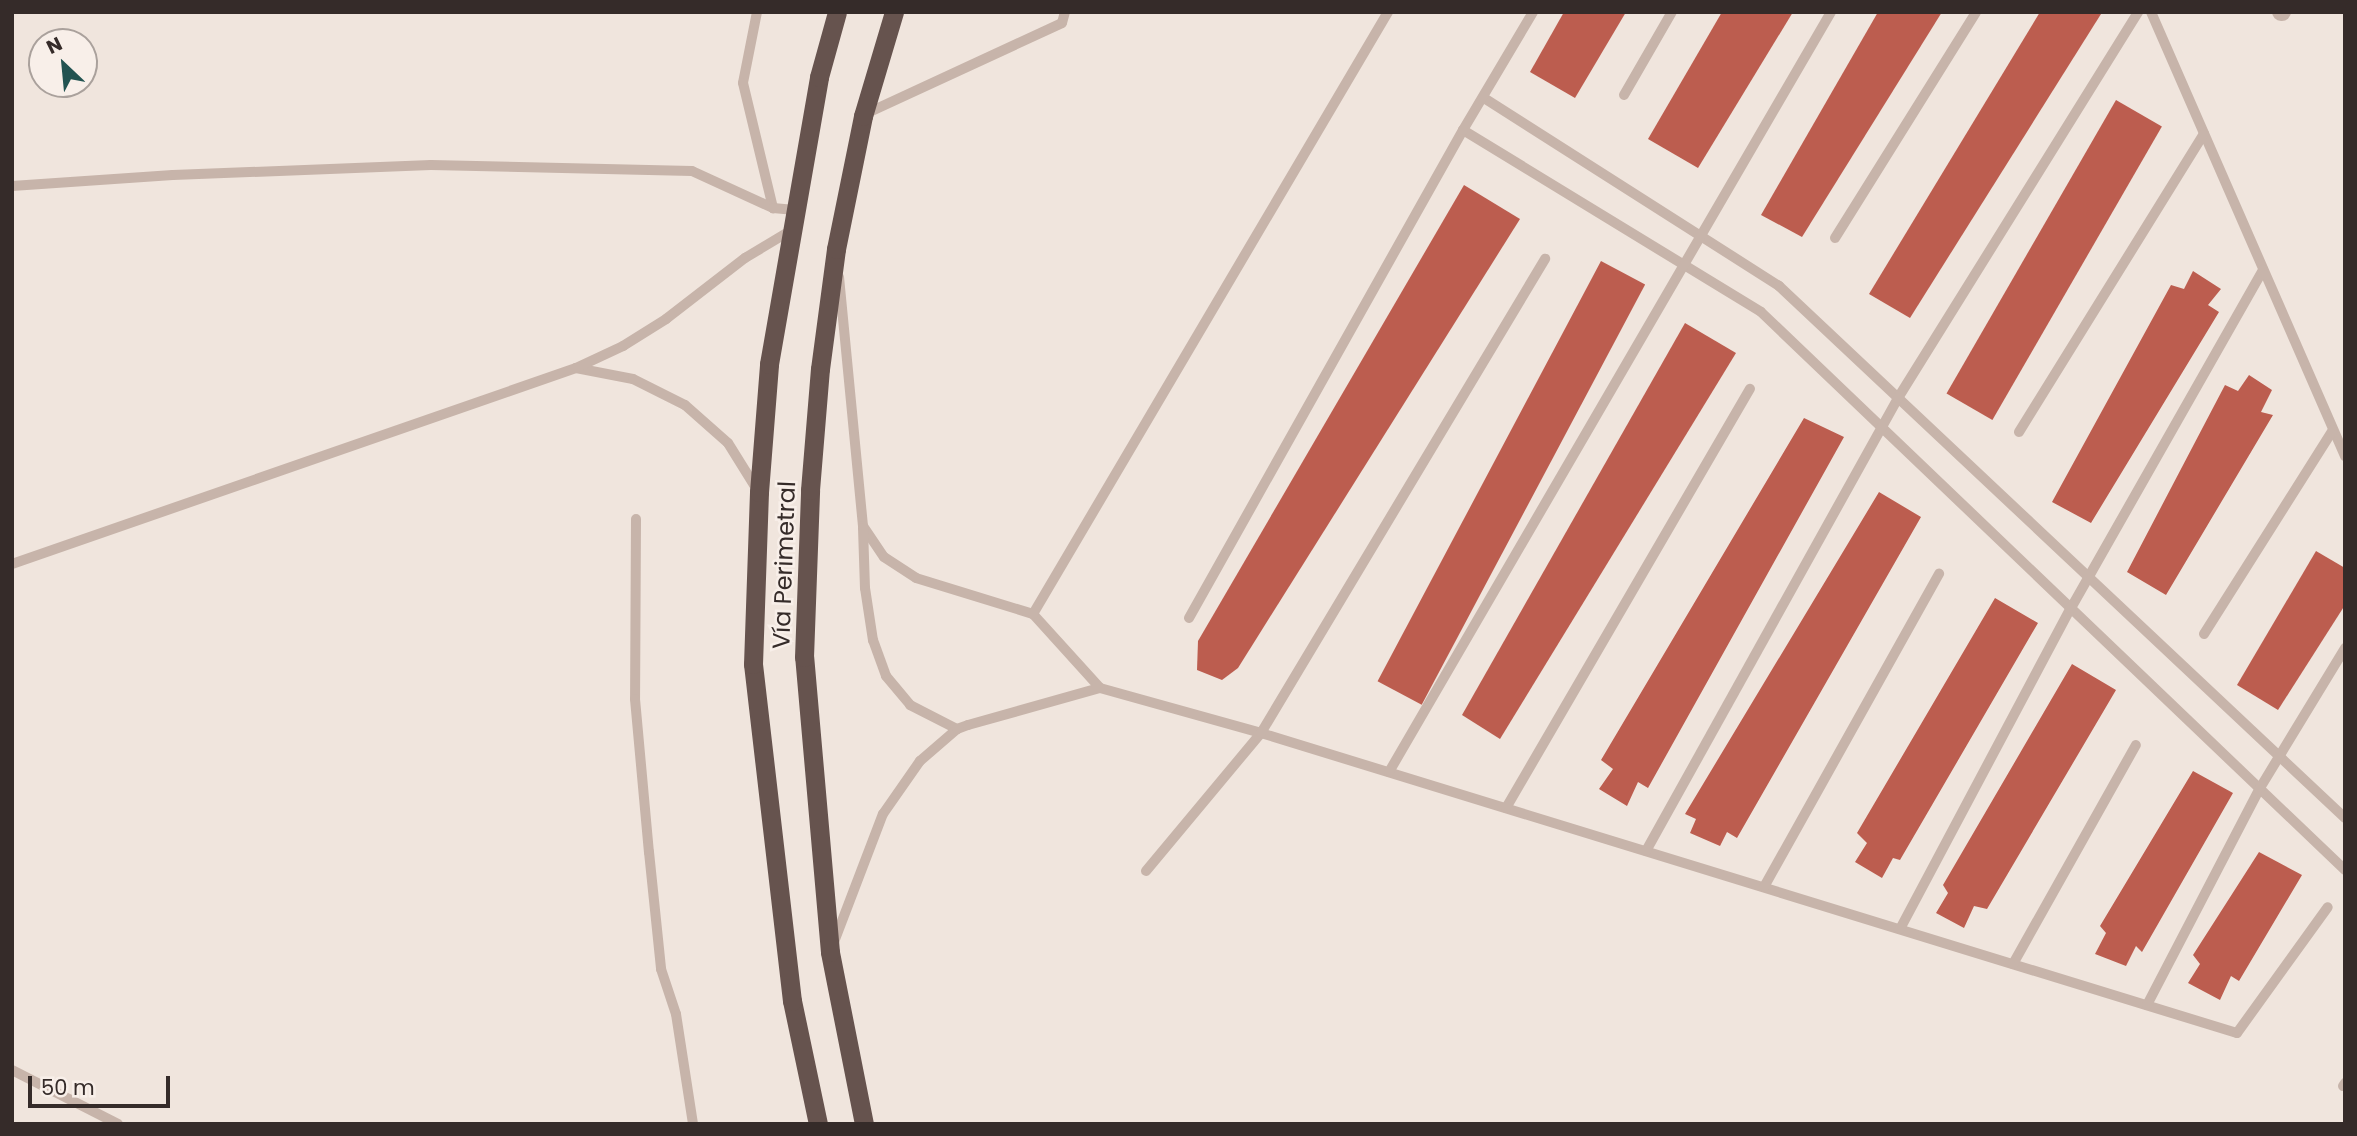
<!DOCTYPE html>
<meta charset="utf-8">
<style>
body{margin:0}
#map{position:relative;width:2357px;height:1136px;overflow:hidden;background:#f0e5dd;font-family:Poppins,sans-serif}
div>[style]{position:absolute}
.building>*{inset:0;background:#bc5d4f;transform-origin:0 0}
.service>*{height:10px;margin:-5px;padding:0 5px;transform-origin:5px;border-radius:5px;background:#c7b4aa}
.minor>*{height:18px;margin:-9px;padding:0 9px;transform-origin:9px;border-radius:9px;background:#c7b4aa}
.trunk>*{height:19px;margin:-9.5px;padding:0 9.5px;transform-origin:9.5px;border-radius:9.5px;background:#66534e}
span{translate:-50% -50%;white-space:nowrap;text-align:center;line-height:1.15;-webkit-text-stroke:5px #f8efe9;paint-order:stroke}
.street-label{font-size:24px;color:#352b29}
.frame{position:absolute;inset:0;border:14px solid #352b29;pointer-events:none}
.north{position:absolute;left:28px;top:28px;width:70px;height:70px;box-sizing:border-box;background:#f8efe9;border:2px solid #aaa19c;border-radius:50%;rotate:334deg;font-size:19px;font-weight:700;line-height:28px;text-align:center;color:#352b29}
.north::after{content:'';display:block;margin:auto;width:24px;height:32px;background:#225351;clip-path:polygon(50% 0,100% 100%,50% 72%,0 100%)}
.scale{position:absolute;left:28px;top:1076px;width:142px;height:32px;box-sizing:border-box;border:4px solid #352b29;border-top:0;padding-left:9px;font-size:21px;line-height:24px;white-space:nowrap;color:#352b29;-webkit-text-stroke:5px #f8efe9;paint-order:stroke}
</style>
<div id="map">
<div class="building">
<div style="clip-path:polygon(1564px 12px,1626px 12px,1575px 98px,1530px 72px)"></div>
<div style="clip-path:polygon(1722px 12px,1793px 12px,1698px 168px,1648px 139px)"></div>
<div style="clip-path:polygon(1878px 12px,1942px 12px,1802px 237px,1761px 215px)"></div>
<div style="clip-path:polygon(2040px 12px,2101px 14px,1910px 318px,1869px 294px)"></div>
<div style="left:2116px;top:100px;width:53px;height:339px;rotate:30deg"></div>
<div style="clip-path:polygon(1464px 185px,1520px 219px,1238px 668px,1222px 680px,1197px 670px,1198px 641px)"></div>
<div style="left:1601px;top:261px;width:50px;height:476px;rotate:28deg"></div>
<div style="clip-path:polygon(2193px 271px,2221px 289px,2208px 305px,2219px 312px,2091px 523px,2052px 502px,2171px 285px,2184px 289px)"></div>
<div style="clip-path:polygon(1685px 323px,1736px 353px,1500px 739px,1462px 715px)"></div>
<div style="clip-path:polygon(2249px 375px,2272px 390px,2261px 412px,2273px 415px,2166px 595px,2127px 572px,2225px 385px,2238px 391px)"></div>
<div style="clip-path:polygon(1804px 418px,1844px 437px,1648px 788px,1638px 782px,1627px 806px,1599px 789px,1613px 769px,1601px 760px)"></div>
<div style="clip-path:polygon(1879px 492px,1921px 517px,1737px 838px,1727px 832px,1720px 846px,1690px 833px,1696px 819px,1685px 814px)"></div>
<div style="clip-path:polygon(2316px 551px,2345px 568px,2345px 605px,2278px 710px,2237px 685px)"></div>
<div style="clip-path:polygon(1995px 598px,2038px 623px,1900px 860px,1893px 858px,1882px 878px,1855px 862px,1867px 843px,1857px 833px)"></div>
<div style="clip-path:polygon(2072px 664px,2116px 690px,1987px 909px,1974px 906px,1964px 928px,1936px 913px,1948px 893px,1943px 885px)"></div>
<div style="clip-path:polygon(2193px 771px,2233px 793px,2142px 952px,2136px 946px,2126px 966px,2095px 954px,2106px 933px,2100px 926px)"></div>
<div style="clip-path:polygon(2259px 852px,2302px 875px,2239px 981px,2231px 976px,2220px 1000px,2188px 983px,2200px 964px,2193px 955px)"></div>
</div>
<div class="service">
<div style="left:757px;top:12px;width:72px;rotate:101.2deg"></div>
<div style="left:743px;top:83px;width:129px;rotate:76.5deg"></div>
<div style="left:2151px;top:12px;width:485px;rotate:66.4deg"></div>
<div style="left:1624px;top:95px;width:96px;rotate:-60deg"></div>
<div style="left:1484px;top:98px;width:350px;rotate:32.5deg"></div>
<div style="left:1779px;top:286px;width:777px;rotate:43.23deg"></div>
<div style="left:863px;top:115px;width:219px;rotate:-24.8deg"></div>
<div style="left:1062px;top:23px;width:11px;rotate:-75deg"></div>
<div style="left:1463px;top:130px;width:349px;rotate:31.4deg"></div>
<div style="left:1761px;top:312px;width:808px;rotate:43.7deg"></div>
<div style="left:12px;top:186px;width:161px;rotate:-3.9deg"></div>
<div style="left:173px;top:175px;width:258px;rotate:-2.2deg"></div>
<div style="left:431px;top:165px;width:261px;rotate:1.3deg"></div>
<div style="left:692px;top:171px;width:89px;rotate:24.6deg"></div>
<div style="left:773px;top:208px;width:22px;rotate:5deg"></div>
<div style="left:1835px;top:238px;width:266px;rotate:-58deg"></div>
<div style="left:839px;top:277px;width:250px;rotate:84.5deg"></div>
<div style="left:863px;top:526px;width:37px;rotate:56deg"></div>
<div style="left:884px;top:557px;width:38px;rotate:33deg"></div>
<div style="left:916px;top:578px;width:122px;rotate:17.1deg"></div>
<div style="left:1033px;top:614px;width:100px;rotate:47.8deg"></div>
<div style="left:1100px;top:688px;width:167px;rotate:15.6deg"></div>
<div style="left:1261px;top:733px;width:1021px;rotate:17.09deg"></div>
<div style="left:2237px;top:1033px;width:155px;rotate:-54.2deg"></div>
<div style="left:576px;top:368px;width:58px;rotate:10.9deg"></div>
<div style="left:633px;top:379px;width:58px;rotate:26.6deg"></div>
<div style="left:685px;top:405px;width:57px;rotate:41.5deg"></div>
<div style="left:728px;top:443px;width:53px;rotate:58.1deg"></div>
<div style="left:2019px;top:432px;width:351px;rotate:-58.2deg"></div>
<div style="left:636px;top:519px;width:180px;rotate:90.3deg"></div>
<div style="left:635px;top:699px;width:154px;rotate:84.8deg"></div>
<div style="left:649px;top:852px;width:118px;rotate:84.1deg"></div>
<div style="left:661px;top:969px;width:47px;rotate:71.6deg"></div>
<div style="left:676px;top:1014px;width:111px;rotate:81.2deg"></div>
<div style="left:863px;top:528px;width:60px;rotate:88.1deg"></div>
<div style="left:865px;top:588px;width:53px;rotate:81.3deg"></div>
<div style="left:873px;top:640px;width:38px;rotate:70deg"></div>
<div style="left:886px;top:676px;width:38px;rotate:50deg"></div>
<div style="left:910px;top:705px;width:53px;rotate:27.1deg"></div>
<div style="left:12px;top:564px;width:597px;rotate:-19.16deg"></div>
<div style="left:576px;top:368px;width:52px;rotate:-25.1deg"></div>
<div style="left:623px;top:346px;width:51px;rotate:-32.1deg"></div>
<div style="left:666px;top:319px;width:100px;rotate:-37.7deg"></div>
<div style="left:745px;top:258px;width:52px;rotate:-31deg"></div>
<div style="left:1033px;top:614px;width:699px;rotate:-59.47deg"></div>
<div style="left:1189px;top:618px;width:560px;rotate:-60.69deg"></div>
<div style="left:1463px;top:130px;width:137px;rotate:-59.3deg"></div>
<div style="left:2204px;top:634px;width:241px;rotate:-57.7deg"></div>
<div style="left:1389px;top:772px;width:879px;rotate:-59.82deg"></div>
<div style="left:1506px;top:808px;width:485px;rotate:-59.8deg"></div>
<div style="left:1646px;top:851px;width:518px;rotate:-60.91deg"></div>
<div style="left:1898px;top:398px;width:455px;rotate:-58.1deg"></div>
<div style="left:1146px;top:871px;width:180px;rotate:-50.2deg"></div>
<div style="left:1261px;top:733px;width:553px;rotate:-59.07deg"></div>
<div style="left:1764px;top:887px;width:359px;rotate:-60.8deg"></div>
<div style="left:1900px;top:929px;width:364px;rotate:-62deg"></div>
<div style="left:2071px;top:608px;width:389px;rotate:-60.4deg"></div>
<div style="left:834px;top:942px;width:137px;rotate:-69.1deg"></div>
<div style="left:883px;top:814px;width:65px;rotate:-55.1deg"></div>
<div style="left:920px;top:761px;width:49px;rotate:-40.9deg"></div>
<div style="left:957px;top:729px;width:12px;rotate:-20deg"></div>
<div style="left:968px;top:725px;width:137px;rotate:-15.7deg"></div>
<div style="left:2013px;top:964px;width:251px;rotate:-60.7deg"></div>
<div style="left:2147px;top:1005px;width:245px;rotate:-62.5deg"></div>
<div style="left:2260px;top:788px;width:164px;rotate:-58.7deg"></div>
<div style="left:12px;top:1070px;width:119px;rotate:27deg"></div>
<div style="left:2343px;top:1086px;width:4px;rotate:-56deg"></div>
</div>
<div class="minor">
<div style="left:2281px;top:12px;width:1px"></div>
</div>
<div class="trunk">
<div style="left:818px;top:1124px;width:126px;rotate:-101.9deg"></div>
<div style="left:792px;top:1001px;width:339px;rotate:-96.6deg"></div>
<div style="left:753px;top:664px;width:172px;rotate:-88deg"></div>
<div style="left:759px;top:492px;width:128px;rotate:-85.5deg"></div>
<div style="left:769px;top:364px;width:291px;rotate:-80.1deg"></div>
<div style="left:819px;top:77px;width:67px;rotate:-74.5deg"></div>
<div style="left:864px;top:1124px;width:175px;rotate:-101.2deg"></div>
<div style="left:830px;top:952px;width:296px;rotate:-95deg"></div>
<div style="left:804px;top:657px;width:167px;rotate:-87.9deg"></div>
<div style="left:810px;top:490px;width:121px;rotate:-85.3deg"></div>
<div style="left:820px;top:369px;width:121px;rotate:-82.4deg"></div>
<div style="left:836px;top:249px;width:136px;rotate:-78.5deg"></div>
<div style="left:863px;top:116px;width:109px;rotate:-73.4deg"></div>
</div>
<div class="street-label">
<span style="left:784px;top:565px;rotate:-88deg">Vía Perimetral</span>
</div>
<div class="frame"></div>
<div class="north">N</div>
<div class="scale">50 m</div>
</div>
